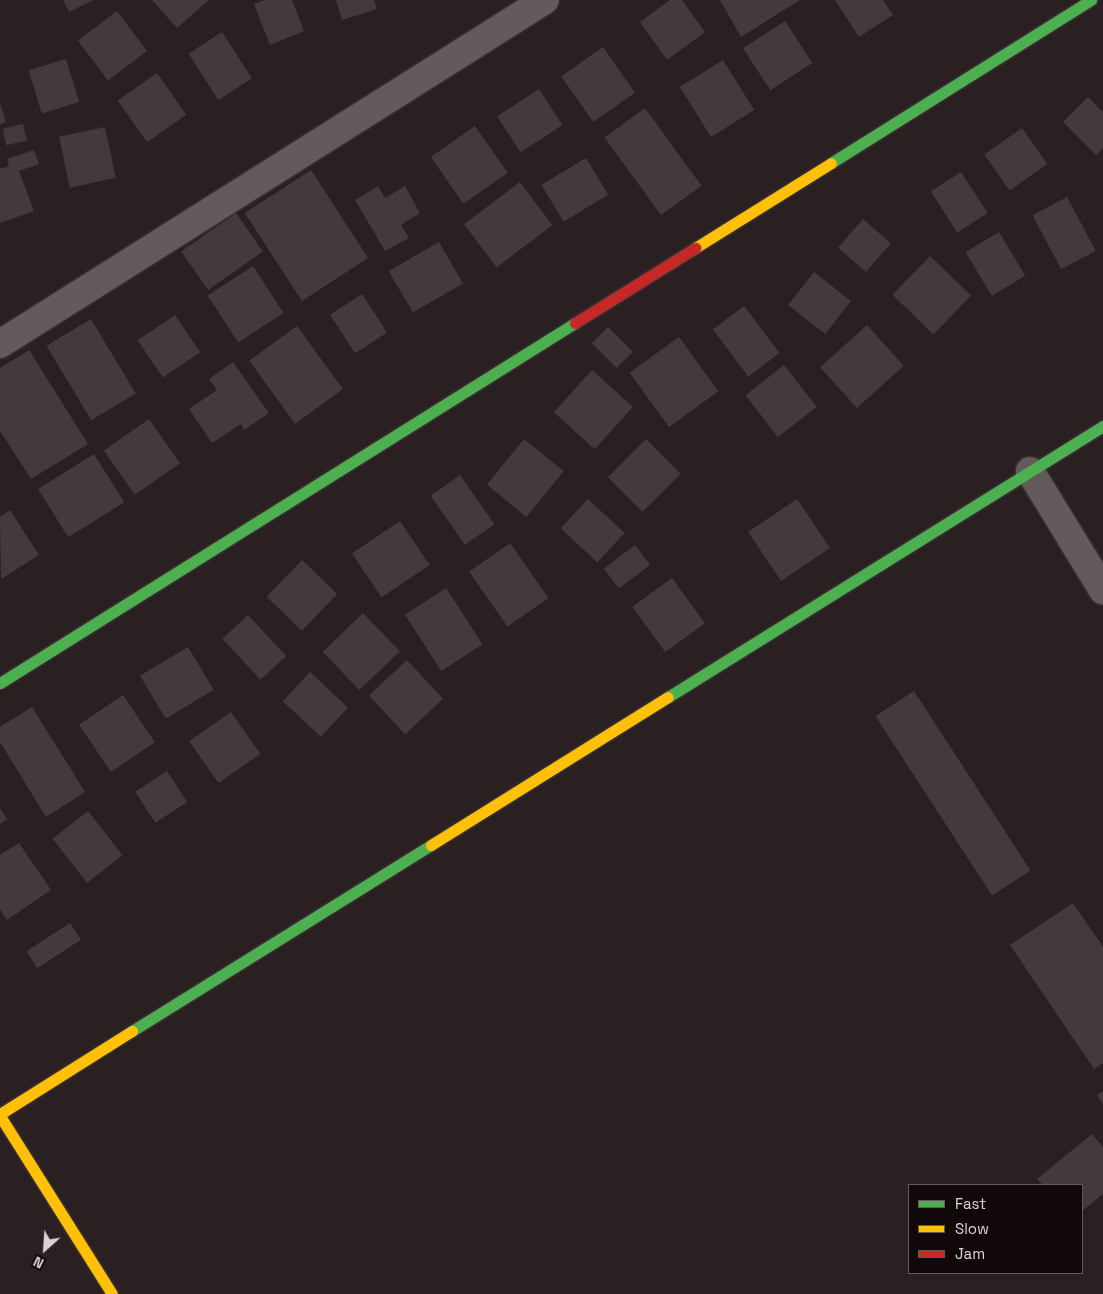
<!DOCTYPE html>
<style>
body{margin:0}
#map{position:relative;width:1103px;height:1294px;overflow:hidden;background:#2a2022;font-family:"Space Grotesk",sans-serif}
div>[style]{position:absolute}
.building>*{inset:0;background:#443a3c;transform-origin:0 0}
.roads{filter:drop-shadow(0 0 1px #473e40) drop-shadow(0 0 1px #473e40)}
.street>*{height:28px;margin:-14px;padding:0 14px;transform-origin:14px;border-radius:14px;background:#625a5b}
.fast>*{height:11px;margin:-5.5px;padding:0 5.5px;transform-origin:5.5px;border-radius:5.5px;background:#4caf50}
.slow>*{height:11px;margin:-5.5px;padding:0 5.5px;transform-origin:5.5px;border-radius:5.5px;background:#ffc107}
.jam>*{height:11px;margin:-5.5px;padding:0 5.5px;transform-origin:5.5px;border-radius:5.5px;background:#c62828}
span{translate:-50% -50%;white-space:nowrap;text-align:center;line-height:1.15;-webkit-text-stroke:4px #11080a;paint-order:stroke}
.legend{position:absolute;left:908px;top:1184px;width:175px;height:90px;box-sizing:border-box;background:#11080a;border:1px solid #64585b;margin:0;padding:6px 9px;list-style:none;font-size:15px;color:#e0d1d4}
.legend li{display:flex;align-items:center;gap:10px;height:25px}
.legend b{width:25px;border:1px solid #64585b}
.north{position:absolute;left:20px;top:1224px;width:50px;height:50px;-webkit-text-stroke:4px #11080a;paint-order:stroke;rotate:206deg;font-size:14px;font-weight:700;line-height:20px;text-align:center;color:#e0d1d4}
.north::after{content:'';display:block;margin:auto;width:18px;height:22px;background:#e0d1d4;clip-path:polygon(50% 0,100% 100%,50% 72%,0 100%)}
</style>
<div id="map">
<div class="building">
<div style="clip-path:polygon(63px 0,93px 0,69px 12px)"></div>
<div style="clip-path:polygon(152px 0,209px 0,177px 28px)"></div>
<div style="clip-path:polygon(265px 0,292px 0,304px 31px,270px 45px,254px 4px)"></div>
<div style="clip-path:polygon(336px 0,374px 0,377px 9px,342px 20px)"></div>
<div style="clip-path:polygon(670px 0,682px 0,705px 32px,667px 60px,640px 22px)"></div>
<div style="clip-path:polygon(720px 0,800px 0,741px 37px)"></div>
<div style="clip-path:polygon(835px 0,883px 0,893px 15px,859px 37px)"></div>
<div style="left:117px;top:11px;width:50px;height:49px;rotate:53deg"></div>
<div style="left:785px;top:21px;width:50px;height:50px;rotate:57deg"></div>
<div style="left:222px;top:32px;width:55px;height:40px;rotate:57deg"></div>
<div style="left:603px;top:47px;width:56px;height:51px;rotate:55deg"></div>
<div style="left:66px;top:59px;width:45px;height:39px;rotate:73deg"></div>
<div style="left:723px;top:60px;width:59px;height:51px;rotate:58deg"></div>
<div style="left:157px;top:73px;width:51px;height:48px;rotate:55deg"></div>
<div style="left:539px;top:89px;width:43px;height:50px;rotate:57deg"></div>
<div style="clip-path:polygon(1088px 97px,1103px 112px,1103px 148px,1096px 155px,1063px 122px)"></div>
<div style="clip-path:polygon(0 103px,6px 122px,0 124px)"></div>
<div style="left:645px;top:108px;width:96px;height:50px;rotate:54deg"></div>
<div style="left:23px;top:124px;width:17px;height:21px;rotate:77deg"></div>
<div style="left:475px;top:126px;width:57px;height:54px;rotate:55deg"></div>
<div style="left:105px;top:127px;width:52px;height:47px;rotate:78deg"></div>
<div style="left:1022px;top:128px;width:44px;height:46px;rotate:55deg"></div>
<div style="clip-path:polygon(34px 150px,39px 164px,19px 171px,34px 211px,0 223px,0 169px,9px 166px,7px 159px)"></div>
<div style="left:586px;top:158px;width:43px;height:52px;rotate:59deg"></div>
<div style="left:311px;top:170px;width:105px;height:79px;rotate:57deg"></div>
<div style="left:961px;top:172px;width:49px;height:36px;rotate:57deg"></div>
<div style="left:520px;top:182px;width:54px;height:70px;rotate:53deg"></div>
<div style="clip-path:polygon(378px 186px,385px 198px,405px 186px,420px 213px,401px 225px,409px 238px,385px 251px,355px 200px)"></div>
<div style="left:1067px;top:197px;width:61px;height:39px;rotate:62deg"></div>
<div style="left:236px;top:213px;width:47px;height:67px;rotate:55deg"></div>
<div style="left:863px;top:219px;width:37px;height:38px;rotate:41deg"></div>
<div style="left:999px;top:232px;width:51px;height:39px;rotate:59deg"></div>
<div style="left:439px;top:242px;width:48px;height:58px;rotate:60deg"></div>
<div style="left:930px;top:256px;width:57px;height:54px;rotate:44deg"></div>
<div style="left:253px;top:266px;width:56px;height:54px;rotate:57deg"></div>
<div style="left:814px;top:272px;width:47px;height:42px;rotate:38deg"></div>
<div style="left:362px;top:294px;width:46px;height:38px;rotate:57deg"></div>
<div style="left:744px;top:306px;width:59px;height:39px;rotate:53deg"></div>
<div style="left:175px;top:315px;width:45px;height:45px;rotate:56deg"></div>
<div style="left:91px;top:319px;width:87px;height:52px;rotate:59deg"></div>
<div style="left:867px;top:325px;width:55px;height:63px;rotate:48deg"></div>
<div style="left:297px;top:326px;width:78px;height:59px;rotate:54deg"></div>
<div style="left:608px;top:327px;width:35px;height:23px;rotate:45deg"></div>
<div style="left:679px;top:337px;width:67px;height:61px;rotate:54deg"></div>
<div style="clip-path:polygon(29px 350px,88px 444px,31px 479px,0 431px,0 368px)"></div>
<div style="clip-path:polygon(233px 362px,269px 413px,244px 430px,241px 424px,212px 443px,189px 409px,217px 390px,209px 379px)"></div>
<div style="left:784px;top:365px;width:53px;height:49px;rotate:52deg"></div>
<div style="left:592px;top:370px;width:55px;height:57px;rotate:42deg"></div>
<div style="left:149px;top:419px;width:54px;height:55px;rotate:55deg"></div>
<div style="left:524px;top:439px;width:51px;height:59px;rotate:39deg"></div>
<div style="left:646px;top:439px;width:49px;height:54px;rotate:45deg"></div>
<div style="left:94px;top:454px;width:57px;height:66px;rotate:58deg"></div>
<div style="left:460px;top:475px;width:60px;height:36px;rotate:55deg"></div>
<div style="left:588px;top:499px;width:50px;height:40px;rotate:43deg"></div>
<div style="left:797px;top:499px;width:59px;height:59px;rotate:56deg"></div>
<div style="clip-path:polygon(10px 510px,39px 555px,1px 579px,0 517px)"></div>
<div style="left:400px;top:521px;width:53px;height:58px;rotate:56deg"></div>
<div style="left:510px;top:543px;width:67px;height:50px;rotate:55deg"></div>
<div style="left:635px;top:545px;width:25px;height:39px;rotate:53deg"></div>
<div style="left:302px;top:560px;width:49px;height:51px;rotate:44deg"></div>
<div style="left:672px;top:578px;width:56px;height:49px;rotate:54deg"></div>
<div style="left:446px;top:588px;width:67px;height:49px;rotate:57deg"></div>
<div style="left:363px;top:613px;width:53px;height:56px;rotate:46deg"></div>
<div style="left:248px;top:615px;width:56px;height:35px;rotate:47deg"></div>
<div style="left:188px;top:647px;width:50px;height:56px;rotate:59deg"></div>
<div style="left:407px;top:660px;width:53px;height:52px;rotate:47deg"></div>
<div style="left:310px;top:672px;width:52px;height:40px;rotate:43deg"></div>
<div style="left:914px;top:691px;width:214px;height:46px;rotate:57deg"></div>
<div style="left:123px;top:695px;width:57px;height:53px;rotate:56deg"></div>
<div style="clip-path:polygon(32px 707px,85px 792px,46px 817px,0 742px,0 727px)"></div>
<div style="left:231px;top:712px;width:51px;height:51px;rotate:55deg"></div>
<div style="left:167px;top:771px;width:37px;height:38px;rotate:57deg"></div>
<div style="clip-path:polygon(0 808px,7px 819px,0 824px)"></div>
<div style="left:88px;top:811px;width:56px;height:45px;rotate:52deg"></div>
<div style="clip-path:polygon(19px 843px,51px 890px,7px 920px,0 909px,0 855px)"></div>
<div style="clip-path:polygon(1073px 903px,1103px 947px,1103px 1063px,1094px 1069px,1010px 945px)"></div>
<div style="left:70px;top:923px;width:20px;height:52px;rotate:57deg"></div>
<div style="clip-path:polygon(1103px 1091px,1103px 1104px,1097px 1095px)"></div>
<div style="clip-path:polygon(1092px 1134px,1103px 1147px,1103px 1194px,1082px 1211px,1082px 1185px,1043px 1185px,1037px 1179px)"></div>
</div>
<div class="roads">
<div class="street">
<div style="left:0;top:344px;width:644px;rotate:-32.26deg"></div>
<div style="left:1030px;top:471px;width:140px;rotate:58.5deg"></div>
</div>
<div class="fast">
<div style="left:831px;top:163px;width:307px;rotate:-32.1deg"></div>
<div style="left:0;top:683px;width:678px;rotate:-32.05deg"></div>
<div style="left:668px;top:697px;width:513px;rotate:-31.92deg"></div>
<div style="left:132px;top:1031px;width:352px;rotate:-31.9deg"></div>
</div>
<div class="slow">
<div style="left:695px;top:248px;width:160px;rotate:-32deg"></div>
<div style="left:431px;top:845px;width:279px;rotate:-32deg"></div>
<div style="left:0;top:1114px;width:156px;rotate:-32.2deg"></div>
<div style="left:0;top:1116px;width:210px;rotate:57.8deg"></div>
</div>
<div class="jam">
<div style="left:575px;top:323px;width:142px;rotate:-32deg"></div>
</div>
</div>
<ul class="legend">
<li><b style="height:6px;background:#4caf50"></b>Fast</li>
<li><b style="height:6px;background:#ffc107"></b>Slow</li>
<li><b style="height:6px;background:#c62828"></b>Jam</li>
</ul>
<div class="north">N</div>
</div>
